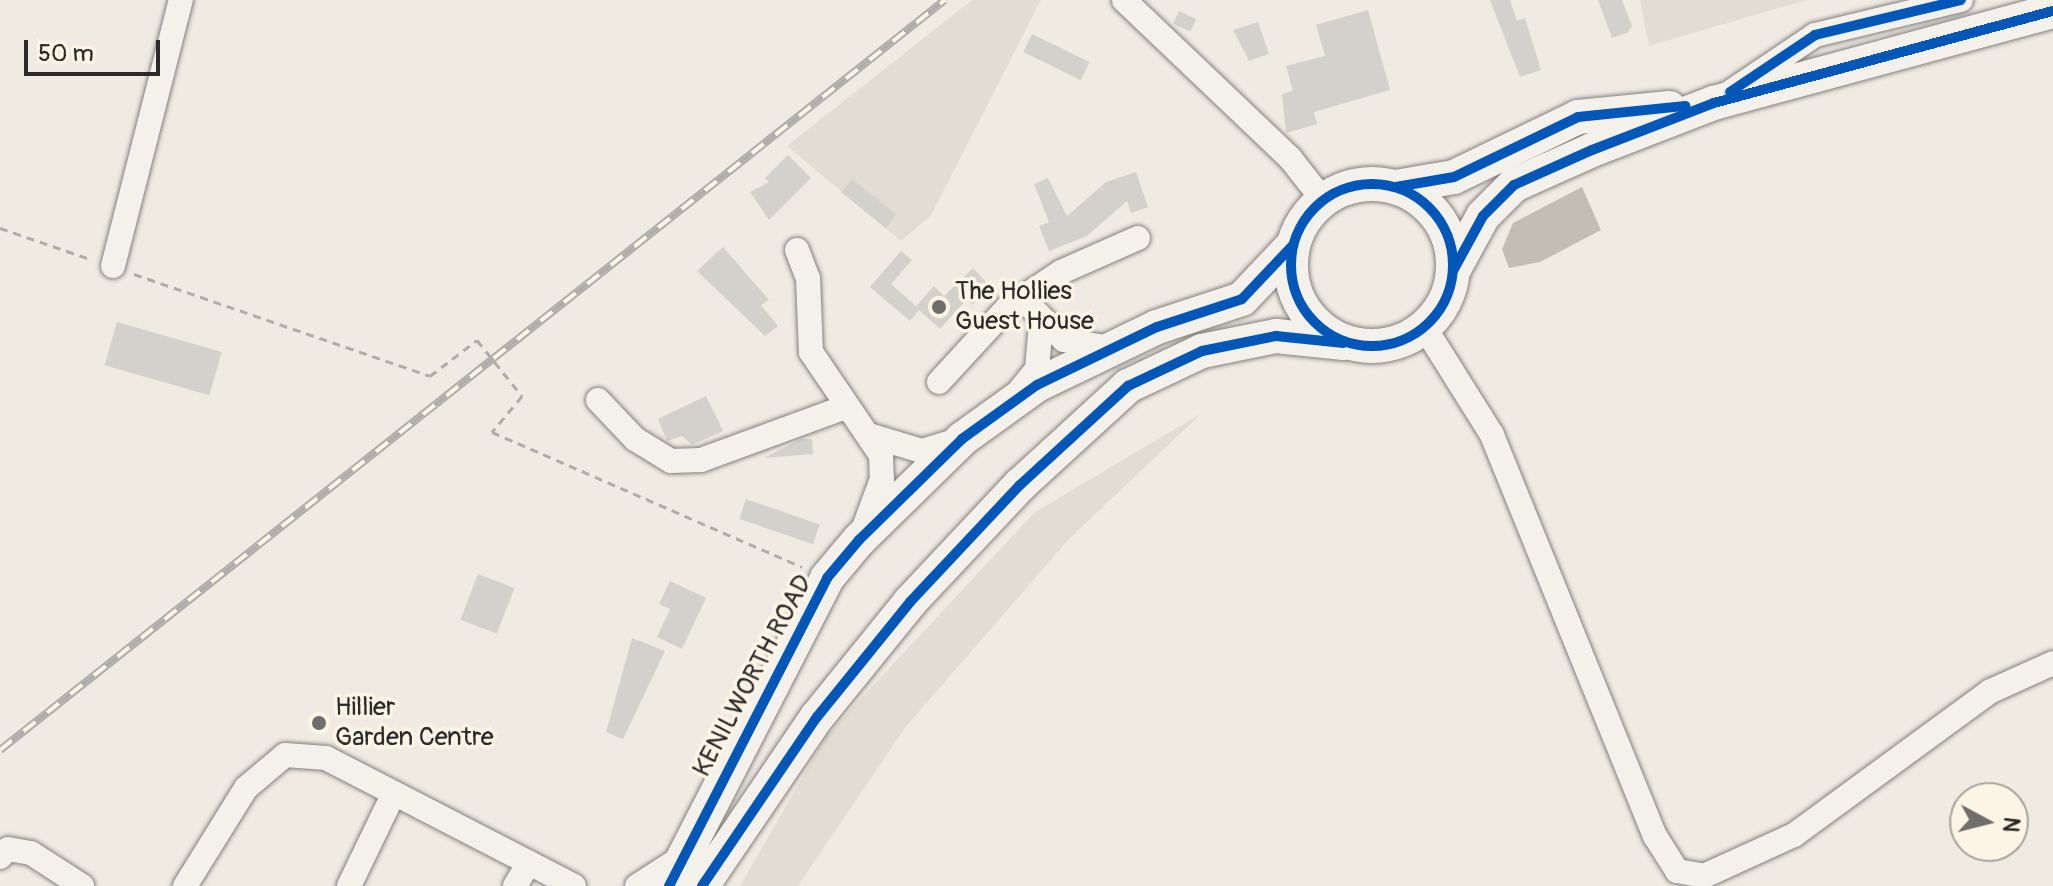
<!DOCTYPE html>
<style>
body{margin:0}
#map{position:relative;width:2053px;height:886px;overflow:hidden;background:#efebe3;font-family:Pangolin,sans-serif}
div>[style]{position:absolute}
.green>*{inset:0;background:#e1ddd2}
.water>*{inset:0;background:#c2beb4}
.building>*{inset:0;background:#d3d1cb;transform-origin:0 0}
.path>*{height:3px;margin-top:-1.5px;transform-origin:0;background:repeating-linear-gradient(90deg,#afada9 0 8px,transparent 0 14px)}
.roads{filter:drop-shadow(0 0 2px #83817e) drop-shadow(0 0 2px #83817e)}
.minor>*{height:24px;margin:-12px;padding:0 12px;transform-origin:12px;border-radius:12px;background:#f4f1eb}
.highway>*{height:34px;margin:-17px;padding:0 17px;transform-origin:17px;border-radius:17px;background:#f4f1eb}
.highway>.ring{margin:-17px;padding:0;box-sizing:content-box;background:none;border:34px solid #f4f1eb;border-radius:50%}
.rail>*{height:8px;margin-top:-4px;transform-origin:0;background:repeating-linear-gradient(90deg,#fcf5e5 0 15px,#afada9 0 30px);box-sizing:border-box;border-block:2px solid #afada9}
.path-bridge>*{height:3px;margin-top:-1.5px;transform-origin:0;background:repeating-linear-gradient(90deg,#afada9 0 8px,transparent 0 14px)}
.cycleway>*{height:10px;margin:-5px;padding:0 5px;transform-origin:5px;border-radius:5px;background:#0057b8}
.cycleway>.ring{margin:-5px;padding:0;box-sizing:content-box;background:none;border:10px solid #0057b8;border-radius:50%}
.dots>*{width:22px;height:22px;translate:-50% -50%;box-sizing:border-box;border:4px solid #fcf5e5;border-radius:50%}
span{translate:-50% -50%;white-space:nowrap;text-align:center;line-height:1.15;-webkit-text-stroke:7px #fcf5e5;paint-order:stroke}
.poi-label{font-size:26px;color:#2b2b2b}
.left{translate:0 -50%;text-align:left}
.street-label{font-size:26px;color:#2b2b2b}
.north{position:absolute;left:1949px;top:782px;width:80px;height:80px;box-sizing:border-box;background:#fcf5e5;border:2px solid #a8a49b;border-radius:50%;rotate:97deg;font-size:22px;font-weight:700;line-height:32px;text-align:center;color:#2b2b2b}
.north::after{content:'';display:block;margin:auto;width:28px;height:36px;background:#706e6b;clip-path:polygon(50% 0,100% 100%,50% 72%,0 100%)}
.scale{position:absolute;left:24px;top:40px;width:136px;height:36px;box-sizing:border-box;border:4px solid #2b2b2b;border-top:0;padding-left:10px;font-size:24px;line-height:28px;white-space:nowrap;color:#2b2b2b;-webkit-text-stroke:6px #fcf5e5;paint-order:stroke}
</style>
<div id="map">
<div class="green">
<div style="clip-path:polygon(972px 0,1041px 0,931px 215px,901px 241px,787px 146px)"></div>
<div style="clip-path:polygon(1640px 0,1806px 0,1649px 46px)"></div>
<div style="clip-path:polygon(1202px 413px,1068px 540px,904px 729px,798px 886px,740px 886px,826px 736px,1035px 512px)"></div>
</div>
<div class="water">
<div style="clip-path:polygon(1582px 187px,1601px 230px,1540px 262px,1509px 268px,1502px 249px,1513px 223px)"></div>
</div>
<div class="building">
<div style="clip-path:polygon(1490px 0,1510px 0,1517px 21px,1525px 18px,1541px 70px,1520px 77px)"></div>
<div style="clip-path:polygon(1598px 0,1622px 0,1632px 26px,1627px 33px,1612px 38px)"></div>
<div style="clip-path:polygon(1368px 10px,1390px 90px,1314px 112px,1317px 124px,1286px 133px,1282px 94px,1293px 91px,1286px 66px,1325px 56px,1316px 25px)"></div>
<div style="left:1179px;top:11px;width:19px;height:14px;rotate:25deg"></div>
<div style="clip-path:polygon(1258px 22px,1269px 54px,1249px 61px,1233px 30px)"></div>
<div style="left:1032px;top:34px;width:64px;height:20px;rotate:26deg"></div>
<div style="clip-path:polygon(788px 155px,811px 178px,769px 220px,750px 192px,769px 182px,765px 178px)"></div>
<div style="clip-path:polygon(1136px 172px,1148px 207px,1131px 213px,1127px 201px,1087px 236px,1049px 251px,1039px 226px,1049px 222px,1034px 184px,1048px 178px,1067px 216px,1106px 182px)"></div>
<div style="left:852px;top:179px;width:57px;height:17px;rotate:39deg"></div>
<div style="clip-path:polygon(723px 247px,769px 300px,761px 305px,778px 326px,765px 336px,697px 271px)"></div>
<div style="clip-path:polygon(901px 251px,912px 260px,891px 284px,916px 306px,934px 286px,944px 296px,973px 268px,991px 287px,972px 305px,967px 299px,940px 329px,919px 310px,910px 321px,870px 287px)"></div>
<div style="left:117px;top:322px;width:109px;height:45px;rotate:16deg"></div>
<div style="clip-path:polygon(706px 396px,723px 431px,692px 445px,682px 436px,667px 441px,658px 419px)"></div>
<div style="clip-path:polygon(801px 439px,812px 439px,813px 454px,764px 458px)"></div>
<div style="left:746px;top:499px;width:78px;height:21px;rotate:19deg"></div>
<div style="left:478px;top:574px;width:39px;height:49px;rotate:21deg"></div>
<div style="clip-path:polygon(670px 581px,706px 598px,682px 649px,657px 637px,670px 609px,659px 604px)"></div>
<div style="clip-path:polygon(632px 638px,665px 651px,623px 739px,606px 732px)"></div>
</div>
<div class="path">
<div style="left:0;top:228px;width:98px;rotate:19deg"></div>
<div style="left:134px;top:274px;width:313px;rotate:19deg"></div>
<div style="left:430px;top:376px;width:59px;rotate:-37.5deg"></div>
<div style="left:522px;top:396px;width:47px;rotate:129.8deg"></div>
<div style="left:492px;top:432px;width:338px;rotate:23.5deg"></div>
</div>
<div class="roads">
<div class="minor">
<div style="left:1124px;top:0;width:229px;rotate:43.6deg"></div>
<div style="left:1290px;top:158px;width:53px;rotate:51.8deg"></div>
<div style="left:1732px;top:91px;width:100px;rotate:-34deg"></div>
<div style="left:1815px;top:35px;width:150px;rotate:-13.5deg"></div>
<div style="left:797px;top:250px;width:30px;rotate:69deg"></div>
<div style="left:808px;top:278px;width:74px;rotate:87.7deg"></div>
<div style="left:811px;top:352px;width:125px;rotate:55.8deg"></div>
<div style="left:881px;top:455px;width:24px;rotate:88deg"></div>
<div style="left:882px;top:479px;width:54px;rotate:110.4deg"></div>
<div style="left:113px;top:266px;width:275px;rotate:-75.7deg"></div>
<div style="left:1022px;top:298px;width:59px;rotate:45deg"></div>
<div style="left:1064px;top:340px;width:47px;rotate:9.9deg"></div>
<div style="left:1425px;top:328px;width:126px;rotate:57.9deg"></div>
<div style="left:1492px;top:435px;width:433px;rotate:67.9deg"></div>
<div style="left:1655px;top:836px;width:41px;rotate:57.8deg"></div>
<div style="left:1677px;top:871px;width:27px;rotate:10deg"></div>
<div style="left:1704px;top:876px;width:99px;rotate:-24.5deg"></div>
<div style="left:1794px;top:835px;width:244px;rotate:-36.2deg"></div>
<div style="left:1991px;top:691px;width:68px;rotate:-24.3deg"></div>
<div style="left:939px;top:382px;width:100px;rotate:-47.4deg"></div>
<div style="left:1007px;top:308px;width:65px;rotate:-33.7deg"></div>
<div style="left:1061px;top:272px;width:84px;rotate:-23.8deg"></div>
<div style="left:1020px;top:390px;width:27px;rotate:-51deg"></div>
<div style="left:1037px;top:369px;width:46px;rotate:-85deg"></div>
<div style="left:598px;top:400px;width:54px;rotate:46.5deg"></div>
<div style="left:635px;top:439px;width:42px;rotate:31.4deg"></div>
<div style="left:671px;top:461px;width:30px;rotate:-2deg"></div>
<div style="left:701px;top:460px;width:154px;rotate:-20.1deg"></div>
<div style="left:872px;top:436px;width:52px;rotate:16.7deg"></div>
<div style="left:922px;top:451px;width:38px;rotate:-17deg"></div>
<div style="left:0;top:857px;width:11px;rotate:-45deg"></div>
<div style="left:8px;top:849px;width:23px;rotate:10deg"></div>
<div style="left:31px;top:853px;width:61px;rotate:32.9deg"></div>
<div style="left:185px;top:886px;width:115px;rotate:-58.1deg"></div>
<div style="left:246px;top:788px;width:51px;rotate:-40.2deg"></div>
<div style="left:285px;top:755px;width:41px;rotate:4.2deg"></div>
<div style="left:326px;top:758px;width:279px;rotate:27.3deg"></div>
<div style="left:349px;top:886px;width:103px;rotate:-64.2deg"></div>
<div style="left:515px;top:886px;width:27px;rotate:-59deg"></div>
<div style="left:637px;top:886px;width:54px;rotate:-32.8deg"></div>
</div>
<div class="highway">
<div class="ring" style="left:1291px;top:184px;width:128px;height:128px"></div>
<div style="left:1396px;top:187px;width:59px;rotate:-9.8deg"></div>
<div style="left:1454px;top:177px;width:138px;rotate:-25.8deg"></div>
<div style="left:1578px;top:117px;width:92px;rotate:-5.6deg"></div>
<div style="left:1454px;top:269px;width:60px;rotate:-61.3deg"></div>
<div style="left:1483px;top:216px;width:44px;rotate:-45deg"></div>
<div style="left:1514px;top:185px;width:85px;rotate:-24.2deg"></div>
<div style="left:1592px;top:150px;width:131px;rotate:-21.1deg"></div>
<div style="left:1714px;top:103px;width:351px;rotate:-15.2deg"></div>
<div style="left:669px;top:886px;width:346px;rotate:-62.8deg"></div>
<div style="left:827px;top:578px;width:50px;rotate:-49.9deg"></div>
<div style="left:859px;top:540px;width:144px;rotate:-44.4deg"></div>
<div style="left:962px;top:439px;width:92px;rotate:-35.8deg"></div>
<div style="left:1037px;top:385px;width:133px;rotate:-25.8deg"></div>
<div style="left:1157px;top:327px;width:89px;rotate:-18.2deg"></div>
<div style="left:1242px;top:299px;width:74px;rotate:-46.6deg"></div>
<div style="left:702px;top:886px;width:204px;rotate:-55.8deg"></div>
<div style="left:817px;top:717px;width:148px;rotate:-51deg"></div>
<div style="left:910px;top:602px;width:161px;rotate:-46.8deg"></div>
<div style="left:1020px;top:485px;width:147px;rotate:-42.5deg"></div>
<div style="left:1128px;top:386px;width:82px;rotate:-25.3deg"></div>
<div style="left:1202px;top:351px;width:76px;rotate:-11.5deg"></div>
<div style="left:1276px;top:336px;width:68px;rotate:5.9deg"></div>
</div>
</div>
<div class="rail">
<div style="left:0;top:750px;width:1206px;rotate:-38.44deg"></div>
</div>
<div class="path-bridge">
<div style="left:477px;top:340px;width:72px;rotate:51.2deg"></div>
</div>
<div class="cycleway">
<div style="left:1730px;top:92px;width:102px;rotate:-33.8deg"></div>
<div style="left:1815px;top:35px;width:150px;rotate:-13.5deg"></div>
<div class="ring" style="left:1291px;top:184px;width:152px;height:152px"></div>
<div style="left:1396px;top:187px;width:59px;rotate:-9.8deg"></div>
<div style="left:1454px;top:177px;width:138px;rotate:-25.8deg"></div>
<div style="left:1578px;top:117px;width:108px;rotate:-5.9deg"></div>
<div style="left:1454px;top:269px;width:60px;rotate:-61.3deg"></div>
<div style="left:1483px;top:216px;width:44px;rotate:-45deg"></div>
<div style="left:1514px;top:185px;width:85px;rotate:-24.2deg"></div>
<div style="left:1592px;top:150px;width:131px;rotate:-21.1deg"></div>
<div style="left:1714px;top:103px;width:351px;rotate:-15.2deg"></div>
<div style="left:669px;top:886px;width:346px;rotate:-62.8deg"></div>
<div style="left:827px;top:578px;width:50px;rotate:-49.9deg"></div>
<div style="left:859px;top:540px;width:144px;rotate:-44.4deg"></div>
<div style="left:962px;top:439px;width:92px;rotate:-35.8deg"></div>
<div style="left:1037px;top:385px;width:133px;rotate:-25.8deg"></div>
<div style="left:1157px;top:327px;width:89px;rotate:-18.2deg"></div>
<div style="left:1242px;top:299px;width:74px;rotate:-46.6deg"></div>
<div style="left:702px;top:886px;width:204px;rotate:-55.8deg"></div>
<div style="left:817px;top:717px;width:148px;rotate:-51deg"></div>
<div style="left:910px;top:602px;width:161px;rotate:-46.8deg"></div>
<div style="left:1020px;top:485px;width:147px;rotate:-42.5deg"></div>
<div style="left:1128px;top:386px;width:82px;rotate:-25.3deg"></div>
<div style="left:1202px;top:351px;width:76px;rotate:-11.5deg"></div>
<div style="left:1276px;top:336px;width:68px;rotate:5.9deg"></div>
</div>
<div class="dots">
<div style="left:939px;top:307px;background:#706e6b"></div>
<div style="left:319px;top:723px;background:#706e6b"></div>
</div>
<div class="poi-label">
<span class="left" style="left:955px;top:307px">The Hollies<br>Guest House</span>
<span class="left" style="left:335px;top:723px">Hillier<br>Garden Centre</span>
</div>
<div class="street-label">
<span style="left:753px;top:676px;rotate:-62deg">KENILWORTH ROAD</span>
</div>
<div class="north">N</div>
<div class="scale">50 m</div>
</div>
